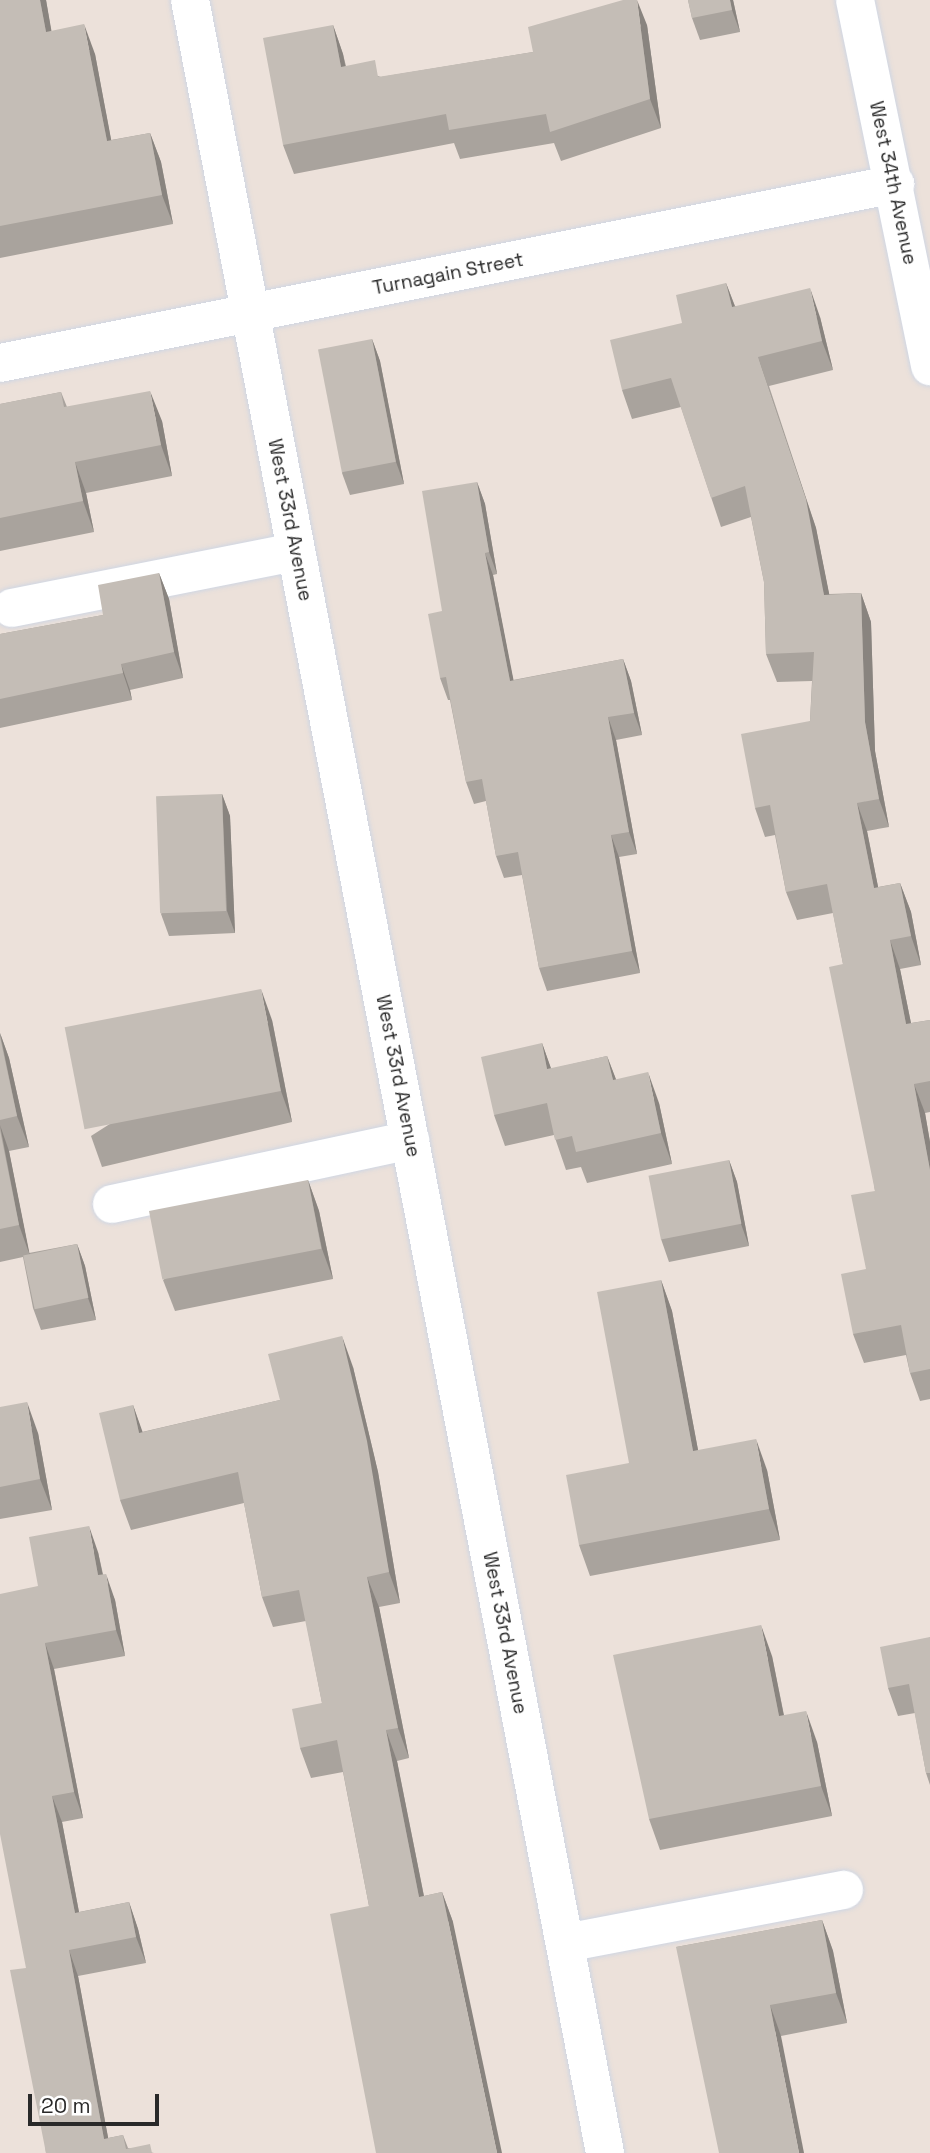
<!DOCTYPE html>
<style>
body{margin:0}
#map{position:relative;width:930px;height:2153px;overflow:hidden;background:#ece1da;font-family:"Space Grotesk",sans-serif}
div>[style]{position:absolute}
.roads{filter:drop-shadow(0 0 2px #cfd6e3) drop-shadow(0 0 2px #cfd6e3)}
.minor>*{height:38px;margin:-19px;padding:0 19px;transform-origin:19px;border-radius:19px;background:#fff}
.wall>*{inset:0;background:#a9a39d}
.shaded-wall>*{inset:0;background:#89847f}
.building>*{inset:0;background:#c4bdb6;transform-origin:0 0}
span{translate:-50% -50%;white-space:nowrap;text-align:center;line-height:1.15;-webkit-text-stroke:6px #fff;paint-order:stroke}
.street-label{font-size:19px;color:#292929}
.scale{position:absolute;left:28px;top:2094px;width:131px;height:32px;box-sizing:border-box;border:4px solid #292929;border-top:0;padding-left:9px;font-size:21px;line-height:24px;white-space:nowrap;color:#292929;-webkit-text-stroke:5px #fff;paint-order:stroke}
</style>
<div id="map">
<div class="roads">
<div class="minor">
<div style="left:190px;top:0;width:2193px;rotate:79.09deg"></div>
<div style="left:855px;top:0;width:374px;rotate:78.4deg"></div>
<div style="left:0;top:363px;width:913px;rotate:-11.31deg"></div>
<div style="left:12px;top:608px;width:289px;rotate:-11.2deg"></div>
<div style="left:112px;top:1204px;width:305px;rotate:-12.1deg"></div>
<div style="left:565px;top:1943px;width:284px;rotate:-10.8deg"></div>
</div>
</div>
<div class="wall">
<div style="clip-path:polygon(0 0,46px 0,51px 31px,95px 54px,111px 140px,150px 133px,161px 162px,173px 224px,0 258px)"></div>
<div style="clip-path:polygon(688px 0,733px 0,740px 32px,700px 40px,692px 18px)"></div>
<div style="clip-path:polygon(333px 25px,343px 54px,346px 66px,381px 77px,533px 52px,647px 25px,661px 128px,561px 161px,554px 143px,460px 159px,454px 143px,294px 174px,283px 145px)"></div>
<div style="clip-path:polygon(726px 283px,735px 306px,820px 317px,833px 370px,769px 386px,816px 528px,829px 594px,861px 593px,871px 622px,875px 751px,889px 827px,867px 831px,878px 887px,900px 883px,911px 912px,921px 965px,900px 969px,911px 1023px,930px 1020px,930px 1112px,925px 1113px,930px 1142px,930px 1399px,920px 1401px,910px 1373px,906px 1355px,864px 1363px,853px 1334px,866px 1269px,875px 1191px,843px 964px,833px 913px,797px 920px,786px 892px,775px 835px,765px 837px,755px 808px,810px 721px,812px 681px,777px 682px,766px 654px,764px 582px,751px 517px,721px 527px,681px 407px,632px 419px,622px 390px)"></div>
<div style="clip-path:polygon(372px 339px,380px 361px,404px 484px,350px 495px,342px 473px)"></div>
<div style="clip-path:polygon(61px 392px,67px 407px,162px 421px,172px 476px,86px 493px,94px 532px,0 551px,0 404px)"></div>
<div style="clip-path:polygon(477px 482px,485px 504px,497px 574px,493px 575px,513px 680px,623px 659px,631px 681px,642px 735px,616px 740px,637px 854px,619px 857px,640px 973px,547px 991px,539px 968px,522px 875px,504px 878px,496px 856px,486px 801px,474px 804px,466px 782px,450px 700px,448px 700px,440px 678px,442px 611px)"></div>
<div style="clip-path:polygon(159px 573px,169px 599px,183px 678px,130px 690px,132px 700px,0 728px,0 634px,103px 615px)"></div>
<div style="clip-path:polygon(222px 794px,230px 816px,235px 933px,169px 936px,161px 914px)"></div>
<div style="clip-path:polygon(272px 1020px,292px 1122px,102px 1167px,91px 1136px)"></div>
<div style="clip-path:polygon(0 1033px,9px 1058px,29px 1147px,9px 1151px,29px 1253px,77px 1244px,85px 1266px,96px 1320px,41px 1330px,33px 1308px,23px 1257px,0 1262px)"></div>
<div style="clip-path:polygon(542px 1043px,551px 1069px,607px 1056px,616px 1080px,659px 1103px,672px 1164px,587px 1183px,581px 1167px,566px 1170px,554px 1135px,505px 1146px,494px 1115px)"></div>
<div style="clip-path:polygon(729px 1160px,737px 1182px,749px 1246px,669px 1262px,661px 1239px)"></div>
<div style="clip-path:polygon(308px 1180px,319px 1211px,333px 1279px,175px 1311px,163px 1280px)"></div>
<div style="clip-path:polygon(661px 1280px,672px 1311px,698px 1450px,767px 1470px,780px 1540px,590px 1576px,579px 1545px,629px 1463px)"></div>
<div style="clip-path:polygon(353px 1367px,378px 1472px,400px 1603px,379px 1607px,409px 1758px,397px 1761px,424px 1896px,442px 1892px,453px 1922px,369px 1906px,343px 1772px,311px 1778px,300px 1748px,322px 1703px,306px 1621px,273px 1627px,262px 1597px,244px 1503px,131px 1530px,120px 1500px,133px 1405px,142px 1432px,280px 1400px)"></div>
<div style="clip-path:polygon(0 1407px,38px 1433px,52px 1510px,0 1519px)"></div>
<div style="clip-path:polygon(98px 1552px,103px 1574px,115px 1600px,125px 1656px,54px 1669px,83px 1818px,62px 1822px,79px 1912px,129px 1902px,138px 1929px,146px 1963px,78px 1976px,108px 2138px,123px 2135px,128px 2148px,154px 2153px,46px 2153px,26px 1968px,38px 1586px)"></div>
<div style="clip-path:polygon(930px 1637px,930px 1785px,926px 1773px,915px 1713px,898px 1716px,888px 1688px)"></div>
<div style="clip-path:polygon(772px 1656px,784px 1715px,817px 1742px,832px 1816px,660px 1850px,649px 1819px)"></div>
<div style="clip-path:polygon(822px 1920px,833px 1951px,847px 2023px,781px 2036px,676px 1947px)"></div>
</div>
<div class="shaded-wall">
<div style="clip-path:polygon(40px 0,46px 0,57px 62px,46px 32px)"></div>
<div style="clip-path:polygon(637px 0,647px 25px,661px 128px,650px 99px)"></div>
<div style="clip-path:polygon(730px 0,733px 0,740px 32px,732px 10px)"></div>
<div style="clip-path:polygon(84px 24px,95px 54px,117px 171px,107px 141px)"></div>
<div style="clip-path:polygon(333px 25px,343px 54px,351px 96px,341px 67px)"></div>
<div style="clip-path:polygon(150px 133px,161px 162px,173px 224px,162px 195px)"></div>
<div style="clip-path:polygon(726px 283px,737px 312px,732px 307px)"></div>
<div style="clip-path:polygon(810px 288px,820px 317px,833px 370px,822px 341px)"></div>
<div style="clip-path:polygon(372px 339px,380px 361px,404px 484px,396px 462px)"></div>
<div style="clip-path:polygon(758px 357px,816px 528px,835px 623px,824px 595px)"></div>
<div style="clip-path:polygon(150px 391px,162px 421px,172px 476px,161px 445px)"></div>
<div style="clip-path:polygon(75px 462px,86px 493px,94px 532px,83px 501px)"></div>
<div style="clip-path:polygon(477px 482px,485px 504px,497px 574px,489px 552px)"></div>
<div style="clip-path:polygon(485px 553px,493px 575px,518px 703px,510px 681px)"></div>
<div style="clip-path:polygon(159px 573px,169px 599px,183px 678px,174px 652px)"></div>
<div style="clip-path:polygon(861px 593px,871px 622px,875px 751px,889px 827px,879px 799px,865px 722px)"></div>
<div style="clip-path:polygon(623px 659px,631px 681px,642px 735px,634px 713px)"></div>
<div style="clip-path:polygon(121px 664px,130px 690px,132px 700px,123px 673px)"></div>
<div style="clip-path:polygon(608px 717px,616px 740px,637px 854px,629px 832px)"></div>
<div style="clip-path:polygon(222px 794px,230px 816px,235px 933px,227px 911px)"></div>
<div style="clip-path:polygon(857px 803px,867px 831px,884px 917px,874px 888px)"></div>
<div style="clip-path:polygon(611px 835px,619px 857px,640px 973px,632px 951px)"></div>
<div style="clip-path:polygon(900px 883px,911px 912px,921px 965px,911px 936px)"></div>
<div style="clip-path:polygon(890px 940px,900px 969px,917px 1053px,906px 1024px)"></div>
<div style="clip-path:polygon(261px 989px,272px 1020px,292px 1122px,281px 1091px)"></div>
<div style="clip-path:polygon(0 1033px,9px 1058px,29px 1147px,17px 1116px)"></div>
<div style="clip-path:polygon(542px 1043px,553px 1074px,547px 1069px)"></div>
<div style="clip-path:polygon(607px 1056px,619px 1087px,613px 1080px)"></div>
<div style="clip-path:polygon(648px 1072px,659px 1103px,672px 1164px,661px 1133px)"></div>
<div style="clip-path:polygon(914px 1084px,925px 1113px,930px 1142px,930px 1170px)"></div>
<div style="clip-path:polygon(0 1125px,9px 1151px,30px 1256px,19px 1225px)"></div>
<div style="clip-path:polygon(729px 1160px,737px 1182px,749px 1246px,741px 1224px)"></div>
<div style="clip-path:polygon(308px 1180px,319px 1211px,333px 1279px,322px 1249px)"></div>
<div style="clip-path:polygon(77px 1244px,85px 1266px,96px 1320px,88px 1298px)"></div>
<div style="clip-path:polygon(661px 1280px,672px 1311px,704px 1482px,693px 1451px)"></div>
<div style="clip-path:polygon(342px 1336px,353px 1367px,378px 1472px,400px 1603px,389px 1572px)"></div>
<div style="clip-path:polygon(27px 1402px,38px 1433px,52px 1510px,40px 1479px)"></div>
<div style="clip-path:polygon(133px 1405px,144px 1436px,139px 1433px)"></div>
<div style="clip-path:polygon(756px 1439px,767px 1470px,780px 1540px,769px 1509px)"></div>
<div style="clip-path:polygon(89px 1526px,98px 1552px,108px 1601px,98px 1575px)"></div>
<div style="clip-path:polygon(106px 1574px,115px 1600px,125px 1656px,116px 1630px)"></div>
<div style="clip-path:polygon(367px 1577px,379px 1607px,409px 1758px,398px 1728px)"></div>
<div style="clip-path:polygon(761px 1625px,772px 1656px,790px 1747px,779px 1716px)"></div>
<div style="clip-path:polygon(45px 1643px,54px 1669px,83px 1818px,74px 1792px)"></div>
<div style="clip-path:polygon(806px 1711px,817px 1742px,832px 1816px,821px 1786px)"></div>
<div style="clip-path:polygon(386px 1730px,397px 1761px,430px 1927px,419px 1897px)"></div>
<div style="clip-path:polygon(52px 1796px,62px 1822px,84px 1939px,75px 1913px)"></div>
<div style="clip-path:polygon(442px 1892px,453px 1922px,502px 2153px,497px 2153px)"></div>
<div style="clip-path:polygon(129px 1902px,138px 1929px,146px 1963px,136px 1937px)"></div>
<div style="clip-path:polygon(822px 1920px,833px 1951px,847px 2023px,836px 1993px)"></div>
<div style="clip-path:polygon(69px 1950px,78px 1976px,111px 2153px,104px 2139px)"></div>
<div style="clip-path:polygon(770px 2005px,781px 2036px,804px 2153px,799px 2153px)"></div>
</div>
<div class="building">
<div style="clip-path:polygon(0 0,40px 0,46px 32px,84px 24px,107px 141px,150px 133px,162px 195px,0 226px)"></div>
<div style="clip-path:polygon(623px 0,637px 0,650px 99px,550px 132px,546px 114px,449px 130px,446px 114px,283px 145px,263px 38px,333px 25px,341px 67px,375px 60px,378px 77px,533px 52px,528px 27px)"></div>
<div style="clip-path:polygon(688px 0,730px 0,732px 10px,692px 18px)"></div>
<div style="clip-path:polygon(726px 283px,732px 307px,810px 288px,822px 341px,758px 357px,806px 499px,824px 595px,861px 593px,865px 722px,879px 799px,857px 803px,874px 888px,900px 883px,911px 936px,890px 940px,906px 1024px,930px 1020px,930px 1081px,914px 1084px,930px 1170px,930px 1369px,910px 1373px,901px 1325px,853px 1334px,841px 1274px,866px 1269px,851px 1195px,875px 1191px,829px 967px,843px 964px,827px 884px,786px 892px,770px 805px,755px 808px,741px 734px,810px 721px,814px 652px,766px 654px,764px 582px,745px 486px,711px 498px,671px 378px,622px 390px,610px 340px,682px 323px,676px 295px)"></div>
<div style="left:372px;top:339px;width:125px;height:55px;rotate:79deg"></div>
<div style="clip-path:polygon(150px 391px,161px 445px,75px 462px,83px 501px,0 518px,0 404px,61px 392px,64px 407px)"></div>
<div style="clip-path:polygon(477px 482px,489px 552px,485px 553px,510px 681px,623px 659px,634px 713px,608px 717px,629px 832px,611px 835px,632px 951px,539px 968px,518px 852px,496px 856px,482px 779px,466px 782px,446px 677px,440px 678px,428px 614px,442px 611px,422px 491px)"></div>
<div style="clip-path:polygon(159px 573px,174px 652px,121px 664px,123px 673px,0 699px,0 634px,103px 615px,98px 585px)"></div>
<div style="left:222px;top:794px;width:117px;height:66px;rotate:88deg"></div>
<div style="left:261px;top:989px;width:104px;height:200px;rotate:79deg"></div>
<div style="clip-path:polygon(0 1037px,17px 1116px,0 1120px)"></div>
<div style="clip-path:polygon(542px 1043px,547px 1069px,607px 1056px,613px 1080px,648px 1072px,661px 1133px,576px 1152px,572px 1136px,555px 1140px,547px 1103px,494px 1115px,481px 1057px)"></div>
<div style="clip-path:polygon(0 1130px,19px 1225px,0 1229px)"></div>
<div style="left:729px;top:1160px;width:65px;height:82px;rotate:79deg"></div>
<div style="left:308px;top:1180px;width:70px;height:162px;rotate:79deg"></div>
<div style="left:77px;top:1244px;width:55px;height:55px;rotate:78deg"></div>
<div style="clip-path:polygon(661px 1280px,693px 1451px,756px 1439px,769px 1509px,579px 1545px,566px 1475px,629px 1463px,597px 1292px)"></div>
<div style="clip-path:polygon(342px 1336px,367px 1441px,389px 1572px,367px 1577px,398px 1728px,386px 1730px,419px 1897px,442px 1892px,497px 2153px,376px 2153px,330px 1914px,369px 1906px,337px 1740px,300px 1748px,292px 1709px,322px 1703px,299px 1590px,262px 1597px,238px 1472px,120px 1500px,99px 1413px,133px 1405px,139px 1433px,280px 1400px,268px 1354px)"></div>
<div style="clip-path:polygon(27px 1402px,40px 1479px,0 1487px,0 1407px)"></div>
<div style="clip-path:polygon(89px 1526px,98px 1575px,106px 1574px,116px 1630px,45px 1643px,74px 1792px,52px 1796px,75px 1913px,129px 1902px,136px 1937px,69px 1950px,104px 2139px,123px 2135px,126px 2149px,150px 2144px,152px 2153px,46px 2153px,10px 1970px,26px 1968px,0 1834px,0 1594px,38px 1586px,29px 1537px)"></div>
<div style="clip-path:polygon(761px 1625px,779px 1716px,806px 1711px,821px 1786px,649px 1819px,613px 1655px)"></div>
<div style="clip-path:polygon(930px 1637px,930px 1773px,926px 1773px,909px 1684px,888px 1688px,880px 1647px)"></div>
<div style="clip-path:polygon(822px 1920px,836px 1993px,770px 2005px,799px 2153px,719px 2153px,676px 1947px)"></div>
</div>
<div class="street-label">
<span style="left:893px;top:183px;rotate:78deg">West 34th Avenue</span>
<span style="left:448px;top:274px;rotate:-11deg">Turnagain Street</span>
<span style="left:290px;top:520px;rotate:79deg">West 33rd Avenue</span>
<span style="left:398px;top:1076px;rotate:79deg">West 33rd Avenue</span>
<span style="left:505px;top:1633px;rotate:79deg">West 33rd Avenue</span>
</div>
<div class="scale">20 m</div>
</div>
